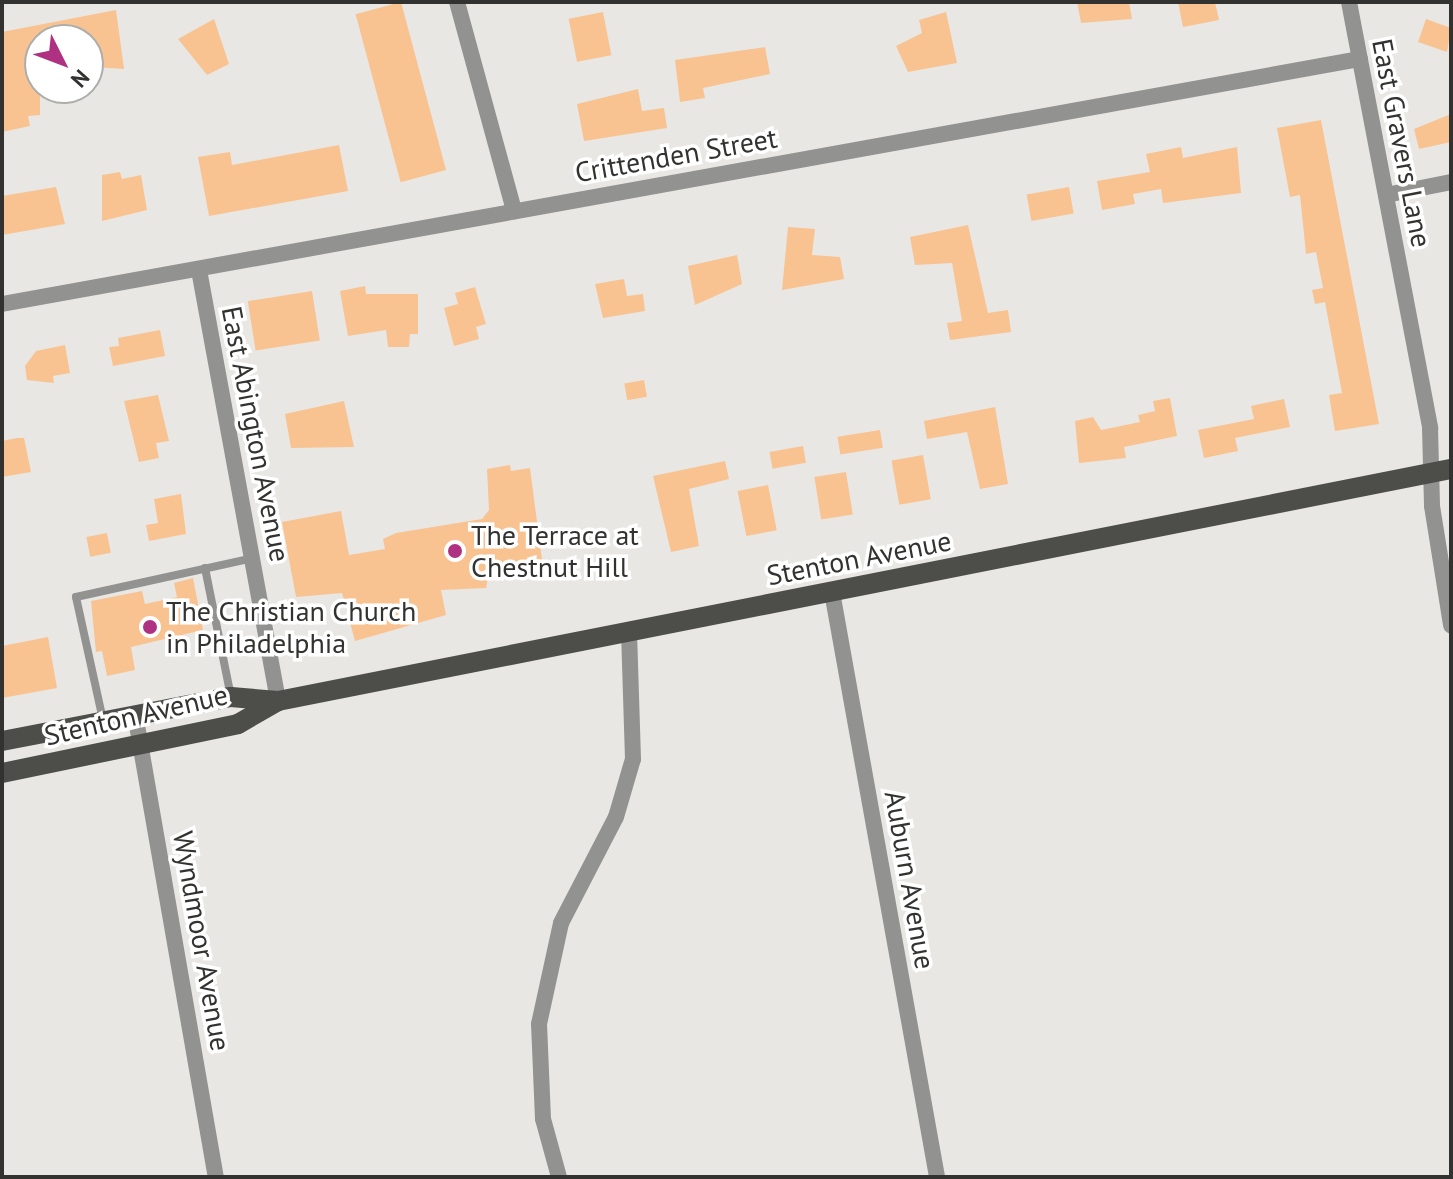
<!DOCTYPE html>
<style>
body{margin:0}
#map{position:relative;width:1453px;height:1179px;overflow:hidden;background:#e8e7e4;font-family:"PT Sans",sans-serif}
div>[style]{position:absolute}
.building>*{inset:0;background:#f9c391;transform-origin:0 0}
.service>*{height:8px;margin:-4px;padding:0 4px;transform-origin:4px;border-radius:4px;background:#929290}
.minor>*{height:16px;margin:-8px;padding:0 8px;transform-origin:8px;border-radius:8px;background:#929290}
.primary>*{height:20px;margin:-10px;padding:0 10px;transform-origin:10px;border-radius:10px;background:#4d4d4a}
.dots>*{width:22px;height:22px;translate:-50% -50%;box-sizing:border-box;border:4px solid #fff;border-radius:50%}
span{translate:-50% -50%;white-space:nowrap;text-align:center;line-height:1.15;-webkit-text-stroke:7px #fff;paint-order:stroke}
.street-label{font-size:28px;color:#323230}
.poi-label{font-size:28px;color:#323230}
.left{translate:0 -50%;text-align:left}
.frame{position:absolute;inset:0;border:4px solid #323230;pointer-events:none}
.north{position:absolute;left:24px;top:24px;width:80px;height:80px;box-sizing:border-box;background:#fff;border:2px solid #adadac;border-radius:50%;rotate:132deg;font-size:22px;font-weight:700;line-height:32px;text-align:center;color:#323230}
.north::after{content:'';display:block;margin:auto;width:28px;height:36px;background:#af3282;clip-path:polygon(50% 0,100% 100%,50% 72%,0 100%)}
</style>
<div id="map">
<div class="building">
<div style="left:401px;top:2px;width:174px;height:47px;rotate:75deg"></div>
<div style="clip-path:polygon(1077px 2px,1129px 2px,1132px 19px,1081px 23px)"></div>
<div style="clip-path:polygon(1178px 2px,1215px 2px,1219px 20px,1183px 27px)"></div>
<div style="clip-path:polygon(116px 10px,124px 69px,93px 67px,88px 40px,40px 40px,40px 115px,28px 116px,30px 126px,2px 132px,2px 32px)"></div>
<div style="left:603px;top:12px;width:44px;height:35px;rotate:79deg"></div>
<div style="clip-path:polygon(946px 12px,957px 63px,908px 72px,896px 46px,922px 33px,919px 20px)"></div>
<div style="clip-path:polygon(214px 19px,229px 64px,207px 75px,178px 39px)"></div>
<div style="clip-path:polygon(1426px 19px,1451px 28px,1447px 52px,1418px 42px)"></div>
<div style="clip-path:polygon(765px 47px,770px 74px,703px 88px,705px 98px,680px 102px,675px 60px)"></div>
<div style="clip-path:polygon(638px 89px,642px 111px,664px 108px,667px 128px,584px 141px,577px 104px)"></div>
<div style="clip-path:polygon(1451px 114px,1451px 142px,1419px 149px,1414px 129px)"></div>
<div style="clip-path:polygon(1321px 120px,1379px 424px,1335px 431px,1329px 395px,1342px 393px,1325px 302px,1315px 304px,1312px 290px,1323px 288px,1316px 252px,1306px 254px,1300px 195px,1290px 197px,1277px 128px)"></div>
<div style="clip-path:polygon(339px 145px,348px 191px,209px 216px,198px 157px,230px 152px,232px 165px)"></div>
<div style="clip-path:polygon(1181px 147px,1183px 158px,1237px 147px,1241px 193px,1163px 203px,1161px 189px,1133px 194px,1135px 204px,1102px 210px,1097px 181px,1150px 172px,1146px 154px)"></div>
<div style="clip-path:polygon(120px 172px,122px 179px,141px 175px,147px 210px,102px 221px,102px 175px)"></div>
<div style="clip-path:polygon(56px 187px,65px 224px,2px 235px,2px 196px)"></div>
<div style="left:1069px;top:187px;width:27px;height:43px;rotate:80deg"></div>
<div style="clip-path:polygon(968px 225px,988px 313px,1008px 310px,1011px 332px,950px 340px,947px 323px,962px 321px,952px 263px,915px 265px,910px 237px)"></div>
<div style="clip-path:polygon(788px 227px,815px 229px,812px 255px,840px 257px,844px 279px,782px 290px)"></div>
<div style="clip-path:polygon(737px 255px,742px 284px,695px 305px,688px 266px)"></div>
<div style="clip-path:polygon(624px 279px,627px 296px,643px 294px,645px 311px,603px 318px,595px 284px)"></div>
<div style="clip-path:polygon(365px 286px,366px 294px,418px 294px,418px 334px,410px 334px,409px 347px,388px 347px,386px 330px,348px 336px,340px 291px)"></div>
<div style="clip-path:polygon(475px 287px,486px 324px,476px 327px,479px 339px,454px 346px,444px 308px,458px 304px,455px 293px)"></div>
<div style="left:312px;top:291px;width:50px;height:65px;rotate:81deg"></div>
<div style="clip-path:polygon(160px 330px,165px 356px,113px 366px,109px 347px,119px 346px,118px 338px)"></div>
<div style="clip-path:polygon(65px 345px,70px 373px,53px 376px,54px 383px,27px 380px,25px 366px,36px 351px)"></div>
<div style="left:644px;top:380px;width:17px;height:20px;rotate:80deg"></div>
<div style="clip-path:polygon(158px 395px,169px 441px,156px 443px,159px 458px,139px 462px,124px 401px)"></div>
<div style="clip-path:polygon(1170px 398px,1177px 436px,1124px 447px,1126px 458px,1079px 463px,1075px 421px,1093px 417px,1101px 430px,1140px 422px,1138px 415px,1155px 411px,1153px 401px)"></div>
<div style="clip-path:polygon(1284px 399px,1290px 427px,1235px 438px,1238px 451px,1204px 458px,1198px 430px,1254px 419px,1251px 406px)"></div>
<div style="clip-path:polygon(344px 401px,354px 447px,291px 448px,285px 414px)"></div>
<div style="clip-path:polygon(995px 407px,1008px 484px,980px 489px,967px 432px,927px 439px,924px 421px)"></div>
<div style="left:880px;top:430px;width:18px;height:43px;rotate:81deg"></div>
<div style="clip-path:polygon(17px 438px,24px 438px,31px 472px,2px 477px,2px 441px)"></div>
<div style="left:803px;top:446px;width:17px;height:34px;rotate:80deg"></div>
<div style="left:923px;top:455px;width:45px;height:32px;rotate:80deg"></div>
<div style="clip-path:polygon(725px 461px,729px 479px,689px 489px,699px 546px,671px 552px,653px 476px)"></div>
<div style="clip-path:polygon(510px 465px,511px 471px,530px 468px,542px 560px,490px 568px,486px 588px,441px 590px,446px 615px,355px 641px,342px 593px,296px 597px,282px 522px,341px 511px,349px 555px,385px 549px,383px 539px,396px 533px,482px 519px,489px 510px,487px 469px)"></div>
<div style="left:846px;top:472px;width:43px;height:32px;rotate:81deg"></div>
<div style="left:768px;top:485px;width:46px;height:31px;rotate:79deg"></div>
<div style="clip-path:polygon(181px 494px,186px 534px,149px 541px,146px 525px,158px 523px,154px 499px)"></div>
<div style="left:107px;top:533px;width:20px;height:21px;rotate:79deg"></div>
<div style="clip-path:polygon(193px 578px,203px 630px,131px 647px,135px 670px,107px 676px,102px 651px,96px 652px,91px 601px,142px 591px,145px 604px,177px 597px,174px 583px)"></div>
<div style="clip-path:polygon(48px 637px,57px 688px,2px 698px,2px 646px)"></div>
</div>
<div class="service">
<div style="left:205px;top:568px;width:132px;rotate:78.6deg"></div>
<div style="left:103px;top:720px;width:126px;rotate:-102.4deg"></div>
<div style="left:76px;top:597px;width:181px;rotate:-12.4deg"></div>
</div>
<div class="minor">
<div style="left:457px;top:2px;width:217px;rotate:74.7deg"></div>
<div style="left:1349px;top:2px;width:434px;rotate:79.2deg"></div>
<div style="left:1430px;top:428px;width:78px;rotate:88.5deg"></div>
<div style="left:1432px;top:506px;width:121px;rotate:80.9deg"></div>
<div style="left:1386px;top:195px;width:66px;rotate:-11.3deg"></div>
<div style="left:199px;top:270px;width:438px;rotate:79.6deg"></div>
<div style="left:2px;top:304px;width:1380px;rotate:-10.23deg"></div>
<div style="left:832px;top:592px;width:594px;rotate:79.82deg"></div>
<div style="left:135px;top:714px;width:470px;rotate:80.1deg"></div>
<div style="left:559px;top:1177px;width:60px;rotate:-105.4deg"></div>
<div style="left:543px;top:1119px;width:95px;rotate:-92.4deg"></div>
<div style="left:539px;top:1024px;width:103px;rotate:-77.7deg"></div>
<div style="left:561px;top:923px;width:119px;rotate:-62.6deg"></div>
<div style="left:616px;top:817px;width:60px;rotate:-73.7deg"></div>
<div style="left:633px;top:759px;width:127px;rotate:-91.8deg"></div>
</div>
<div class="primary">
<div style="left:2px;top:741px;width:233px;rotate:-10.9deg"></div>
<div style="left:231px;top:697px;width:47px;rotate:4.9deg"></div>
<div style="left:278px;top:701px;width:1196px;rotate:-11.19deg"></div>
<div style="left:2px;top:773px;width:241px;rotate:-11.7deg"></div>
<div style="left:238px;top:724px;width:46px;rotate:-29.9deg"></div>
</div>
<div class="dots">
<div style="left:455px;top:551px;background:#af3282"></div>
<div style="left:150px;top:627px;background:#af3282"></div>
</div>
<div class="street-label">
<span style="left:1402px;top:143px;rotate:79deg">East Gravers Lane</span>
<span style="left:676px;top:155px;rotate:-10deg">Crittenden Street</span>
<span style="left:256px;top:434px;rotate:79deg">East Abington Avenue</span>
<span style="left:859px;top:558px;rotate:-11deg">Stenton Avenue</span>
<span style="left:136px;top:715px;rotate:-13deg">Stenton Avenue</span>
<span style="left:910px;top:880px;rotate:80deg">Auburn Avenue</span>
<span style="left:202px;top:941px;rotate:80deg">Wyndmoor Avenue</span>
</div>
<div class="poi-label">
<span class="left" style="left:471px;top:551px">The Terrace at<br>Chestnut Hill</span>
<span class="left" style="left:166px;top:627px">The Christian Church<br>in Philadelphia</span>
</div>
<div class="frame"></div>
<div class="north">N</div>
</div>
